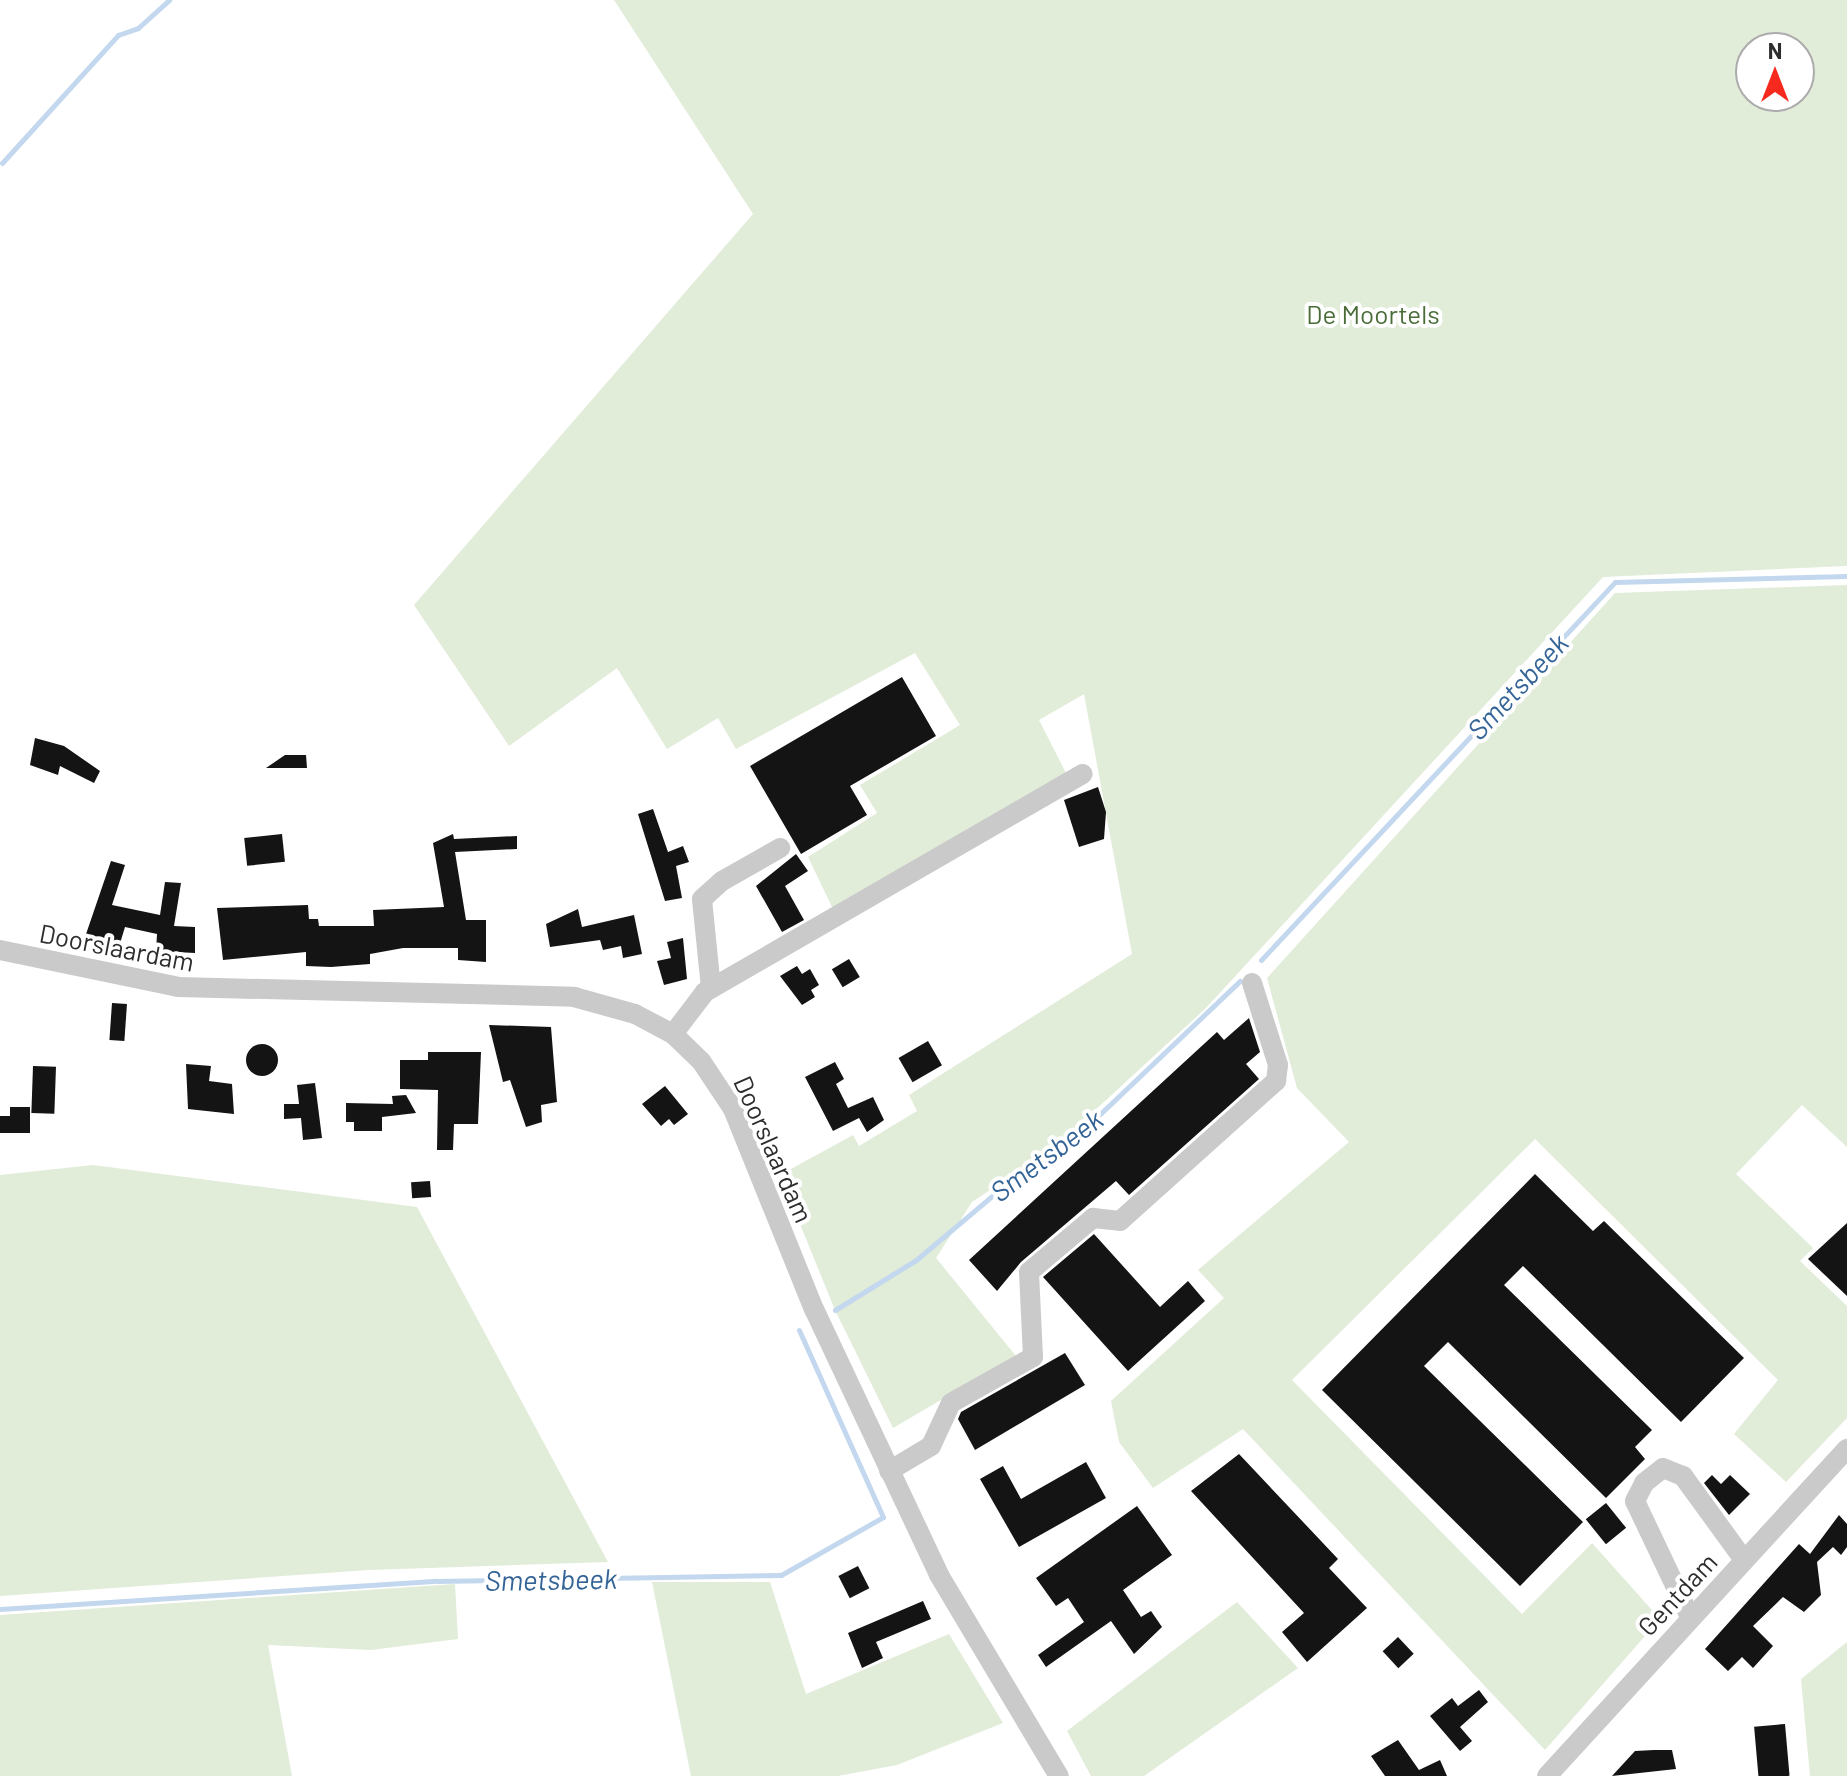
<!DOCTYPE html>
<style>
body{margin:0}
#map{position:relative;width:1847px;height:1776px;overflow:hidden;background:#fff;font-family:Barlow,sans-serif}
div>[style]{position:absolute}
.green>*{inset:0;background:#e1ecd9}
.stream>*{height:5px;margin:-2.5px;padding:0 2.5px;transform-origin:2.5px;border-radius:2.5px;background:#c3d8ee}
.building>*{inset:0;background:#141414;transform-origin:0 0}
.round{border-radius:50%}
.minor>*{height:20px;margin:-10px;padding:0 10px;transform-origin:10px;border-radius:10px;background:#cacaca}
span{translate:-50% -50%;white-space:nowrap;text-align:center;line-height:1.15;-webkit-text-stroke:8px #fff;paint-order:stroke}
.park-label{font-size:26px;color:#4a6d37}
.street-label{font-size:26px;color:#2d2d2d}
.water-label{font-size:28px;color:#346497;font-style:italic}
.north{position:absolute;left:1735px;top:32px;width:80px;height:80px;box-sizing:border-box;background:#fff;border:2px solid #ababab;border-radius:50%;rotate:0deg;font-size:22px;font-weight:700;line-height:32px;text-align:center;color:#2d2d2d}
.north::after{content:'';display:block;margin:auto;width:28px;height:36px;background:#f5291e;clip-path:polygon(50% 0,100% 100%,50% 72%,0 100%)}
</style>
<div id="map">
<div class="green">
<div style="clip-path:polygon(evenodd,614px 0,1847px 0,1847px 566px,1603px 577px,1205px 1009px,1055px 1147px,972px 1202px,936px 1258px,1016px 1356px,893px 1428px,835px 1310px,780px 1175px,853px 1135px,859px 1146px,917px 1111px,909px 1095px,1132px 954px,1084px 694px,1039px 720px,1067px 775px,833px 909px,808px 857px,877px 813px,860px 785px,960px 725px,915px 653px,736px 749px,718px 718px,667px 749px,617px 668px,509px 746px,414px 605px,753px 214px,614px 0,1751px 48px,1799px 48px,1799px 96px,1751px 96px,1751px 48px)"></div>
<div style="clip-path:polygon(1847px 585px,1847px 1147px,1802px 1105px,1736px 1174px,1813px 1248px,1800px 1261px,1847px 1306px,1847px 1418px,1786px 1482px,1734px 1434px,1778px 1380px,1535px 1139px,1292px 1380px,1522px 1614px,1592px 1543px,1660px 1619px,1545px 1750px,1243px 1429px,1153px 1488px,1119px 1442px,1111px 1401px,1224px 1298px,1198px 1270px,1349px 1142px,1297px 1088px,1267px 978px,1615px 593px)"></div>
<div style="clip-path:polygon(93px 1165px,417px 1207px,608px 1562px,369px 1570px,0 1596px,0 1175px)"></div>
<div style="clip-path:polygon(652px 1582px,770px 1582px,806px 1694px,949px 1634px,1003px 1723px,897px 1765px,838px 1776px,691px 1776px)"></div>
<div style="clip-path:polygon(455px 1584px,458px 1639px,371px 1650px,268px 1645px,292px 1776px,0 1776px,0 1615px)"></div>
<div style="clip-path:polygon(1237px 1602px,1298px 1668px,1144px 1776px,1091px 1776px,1067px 1731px)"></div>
<div style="clip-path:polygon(1847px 1642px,1847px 1776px,1810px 1776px,1801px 1679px)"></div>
</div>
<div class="stream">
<div style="left:2px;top:163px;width:173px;rotate:-47.8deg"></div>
<div style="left:118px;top:35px;width:21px;rotate:-19deg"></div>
<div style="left:138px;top:28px;width:42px;rotate:-42.1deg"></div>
<div style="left:1261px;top:960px;width:518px;rotate:-46.88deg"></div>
<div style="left:1615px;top:582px;width:232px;rotate:-1.5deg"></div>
<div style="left:835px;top:1310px;width:95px;rotate:-31.7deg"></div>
<div style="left:916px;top:1260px;width:115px;rotate:-40.1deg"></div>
<div style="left:1004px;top:1186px;width:88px;rotate:-34.4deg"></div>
<div style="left:1077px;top:1136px;width:225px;rotate:-43.6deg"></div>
<div style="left:0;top:1609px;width:438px;rotate:-3.7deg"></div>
<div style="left:437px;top:1581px;width:344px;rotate:-1deg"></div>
<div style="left:781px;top:1575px;width:117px;rotate:-29.6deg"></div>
<div style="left:883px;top:1517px;width:205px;rotate:-114.2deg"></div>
</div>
<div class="building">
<div style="clip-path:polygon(902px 677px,936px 736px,850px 786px,867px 815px,801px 854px,750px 766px)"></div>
<div style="clip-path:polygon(35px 738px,64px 746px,100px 771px,94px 783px,60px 766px,58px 775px,30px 765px)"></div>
<div style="clip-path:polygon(285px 755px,306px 755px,307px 768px,266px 768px)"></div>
<div style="clip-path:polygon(1098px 787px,1106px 812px,1104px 839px,1079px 847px,1064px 800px)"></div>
<div style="clip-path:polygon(653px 809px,668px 852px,683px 846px,689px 862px,676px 866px,682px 898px,665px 901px,638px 814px)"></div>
<div style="left:282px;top:834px;width:28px;height:38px;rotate:84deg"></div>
<div style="clip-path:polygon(453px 834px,454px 839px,517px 836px,517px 849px,455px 852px,466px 920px,486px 920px,486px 962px,458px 960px,458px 948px,403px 948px,370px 954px,370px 964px,331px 967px,306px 966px,306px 952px,223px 960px,217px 908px,308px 905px,309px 919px,318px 919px,319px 926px,374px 926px,373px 910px,444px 907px,433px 843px)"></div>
<div style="clip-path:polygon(796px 854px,808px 871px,785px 886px,804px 920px,782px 932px,756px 886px)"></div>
<div style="clip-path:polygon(111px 861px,125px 865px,112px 905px,160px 915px,165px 882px,181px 883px,174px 926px,195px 927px,195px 953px,156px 951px,157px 934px,125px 927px,118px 950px,84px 940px)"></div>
<div style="clip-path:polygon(578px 909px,582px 927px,634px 915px,642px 954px,623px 958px,621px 946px,603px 950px,600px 940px,550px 947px,546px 924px)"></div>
<div style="clip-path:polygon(683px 938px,687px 979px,664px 985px,657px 961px,671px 958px,667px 942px)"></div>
<div style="left:849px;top:959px;width:21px;height:20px;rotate:59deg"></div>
<div style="clip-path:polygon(797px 966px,802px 974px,810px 969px,819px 985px,811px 990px,815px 997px,802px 1005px,780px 976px)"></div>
<div style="left:112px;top:1003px;width:15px;height:37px;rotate:4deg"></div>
<div style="clip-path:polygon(1249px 1018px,1260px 1052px,1246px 1064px,1259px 1079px,1129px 1195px,1116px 1181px,1021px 1262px,997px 1291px,969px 1260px,1217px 1032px,1224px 1040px)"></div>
<div style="clip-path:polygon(489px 1025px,551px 1027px,557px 1102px,541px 1105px,542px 1122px,526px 1127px,510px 1080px,503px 1082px)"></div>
<div style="left:928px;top:1041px;width:28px;height:34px;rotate:60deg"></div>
<div class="round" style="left:246px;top:1044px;width:32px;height:32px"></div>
<div style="clip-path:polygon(428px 1052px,481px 1052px,478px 1124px,454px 1124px,453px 1150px,437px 1150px,438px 1090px,400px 1089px,400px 1060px,428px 1060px)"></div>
<div style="clip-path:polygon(835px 1062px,844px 1079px,836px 1084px,848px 1108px,873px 1097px,884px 1120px,867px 1132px,859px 1118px,833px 1131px,805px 1077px)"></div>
<div style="clip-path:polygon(186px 1064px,211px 1066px,209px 1081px,232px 1084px,234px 1114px,188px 1109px)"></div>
<div style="left:33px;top:1066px;width:23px;height:47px;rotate:2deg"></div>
<div style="clip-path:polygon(315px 1083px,322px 1138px,303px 1140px,301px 1118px,284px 1119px,284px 1104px,299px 1104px,297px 1085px)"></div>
<div style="clip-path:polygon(665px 1086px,688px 1114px,674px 1125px,669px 1119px,661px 1126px,642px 1104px)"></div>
<div style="clip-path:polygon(406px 1095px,416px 1113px,382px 1117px,382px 1131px,354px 1131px,354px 1122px,346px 1122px,346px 1103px,393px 1104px,392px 1096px)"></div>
<div style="clip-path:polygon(10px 1107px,30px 1107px,30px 1133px,0 1133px,0 1116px,10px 1116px)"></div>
<div style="clip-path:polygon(1535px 1174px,1593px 1231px,1604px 1221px,1744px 1358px,1681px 1422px,1523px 1266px,1504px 1285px,1652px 1430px,1635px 1447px,1645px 1459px,1606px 1498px,1448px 1342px,1424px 1366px,1583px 1522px,1520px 1586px,1322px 1390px)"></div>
<div style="left:430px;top:1181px;width:16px;height:19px;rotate:86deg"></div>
<div style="clip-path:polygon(1847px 1223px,1847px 1296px,1808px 1259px)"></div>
<div style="clip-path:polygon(1094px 1234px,1160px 1307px,1188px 1281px,1205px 1301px,1128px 1371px,1043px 1277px)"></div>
<div style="clip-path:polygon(1065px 1353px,1085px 1385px,975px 1450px,958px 1419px,961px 1412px)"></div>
<div style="clip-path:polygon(1239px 1454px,1338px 1559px,1329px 1568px,1367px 1608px,1307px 1662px,1282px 1632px,1304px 1613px,1191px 1491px)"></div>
<div style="clip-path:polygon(1086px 1462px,1106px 1498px,1019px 1547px,980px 1479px,1003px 1466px,1021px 1499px)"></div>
<div style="clip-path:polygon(1712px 1475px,1721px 1484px,1730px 1475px,1750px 1494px,1729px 1515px,1704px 1483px)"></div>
<div style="left:1606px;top:1503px;width:32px;height:26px;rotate:51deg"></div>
<div style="clip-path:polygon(1137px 1506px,1172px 1555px,1123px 1590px,1141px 1617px,1151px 1611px,1162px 1627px,1134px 1654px,1111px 1621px,1046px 1667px,1038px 1655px,1084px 1622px,1068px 1598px,1056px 1606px,1036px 1578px)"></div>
<div style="clip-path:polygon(1839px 1515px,1847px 1524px,1847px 1547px,1841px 1555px,1833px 1547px,1817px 1562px,1821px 1595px,1804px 1612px,1783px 1597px,1753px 1626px,1773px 1646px,1753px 1668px,1742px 1657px,1728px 1671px,1705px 1649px,1799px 1544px,1810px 1554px)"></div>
<div style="left:858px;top:1566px;width:25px;height:22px;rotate:63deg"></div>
<div style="clip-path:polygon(923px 1601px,931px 1619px,876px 1642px,883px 1658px,862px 1668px,848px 1633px)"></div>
<div style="left:1398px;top:1637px;width:23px;height:21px;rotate:47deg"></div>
<div style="clip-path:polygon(1479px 1690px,1488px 1702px,1460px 1727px,1472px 1741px,1460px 1751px,1430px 1716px,1452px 1698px,1458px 1706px)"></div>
<div style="left:1785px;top:1724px;width:52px;height:31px;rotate:85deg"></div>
<div style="clip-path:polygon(1398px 1740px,1419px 1770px,1440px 1760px,1447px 1776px,1385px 1776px,1371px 1756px)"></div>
<div style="clip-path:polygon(1654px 1750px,1672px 1750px,1676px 1769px,1612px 1776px,1635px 1751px)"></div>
</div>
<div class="minor">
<div style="left:0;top:950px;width:182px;rotate:11.7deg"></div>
<div style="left:178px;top:987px;width:396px;rotate:1.4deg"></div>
<div style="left:574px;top:997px;width:63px;rotate:15.6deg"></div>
<div style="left:635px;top:1014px;width:43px;rotate:27.8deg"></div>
<div style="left:673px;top:1034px;width:39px;rotate:44deg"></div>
<div style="left:701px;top:1061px;width:58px;rotate:56.3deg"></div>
<div style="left:733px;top:1109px;width:216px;rotate:68deg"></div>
<div style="left:814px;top:1309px;width:294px;rotate:64.8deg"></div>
<div style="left:939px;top:1575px;width:234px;rotate:59.2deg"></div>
<div style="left:711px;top:988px;width:89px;rotate:-95.8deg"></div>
<div style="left:702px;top:899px;width:27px;rotate:-42deg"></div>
<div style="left:722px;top:881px;width:67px;rotate:-29.6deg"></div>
<div style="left:673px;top:1034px;width:53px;rotate:-52.7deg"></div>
<div style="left:705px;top:992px;width:436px;rotate:-30deg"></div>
<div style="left:889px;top:1471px;width:49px;rotate:-30.8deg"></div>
<div style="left:931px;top:1446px;width:47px;rotate:-65.1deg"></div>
<div style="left:951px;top:1403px;width:94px;rotate:-29.3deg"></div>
<div style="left:1033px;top:1357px;width:85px;rotate:-92.7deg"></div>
<div style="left:1029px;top:1272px;width:84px;rotate:-40.2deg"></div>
<div style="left:1093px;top:1218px;width:27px;rotate:6deg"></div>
<div style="left:1120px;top:1221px;width:210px;rotate:-41.9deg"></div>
<div style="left:1276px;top:1081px;width:16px;rotate:-83deg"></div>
<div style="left:1278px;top:1065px;width:86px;rotate:-107.6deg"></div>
<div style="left:1690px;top:1617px;width:128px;rotate:-115.4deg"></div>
<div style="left:1635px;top:1501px;width:20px;rotate:-63deg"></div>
<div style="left:1644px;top:1483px;width:24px;rotate:-38deg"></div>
<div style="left:1663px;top:1468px;width:22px;rotate:22deg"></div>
<div style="left:1683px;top:1476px;width:104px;rotate:54deg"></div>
<div style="left:1547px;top:1776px;width:444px;rotate:-47.5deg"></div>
</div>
<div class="park-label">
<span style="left:1373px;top:314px">De Moortels</span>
</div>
<div class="street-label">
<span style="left:117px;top:947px;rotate:11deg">Doorslaardam</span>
<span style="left:774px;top:1149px;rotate:66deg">Doorslaardam</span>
<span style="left:1677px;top:1594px;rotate:-47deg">Gentdam</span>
</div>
<div class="water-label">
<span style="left:1517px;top:686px;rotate:-47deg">Smetsbeek</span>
<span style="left:1046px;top:1155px;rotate:-37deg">Smetsbeek</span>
<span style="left:551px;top:1579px;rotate:-1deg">Smetsbeek</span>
</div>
<div class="north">N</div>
</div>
